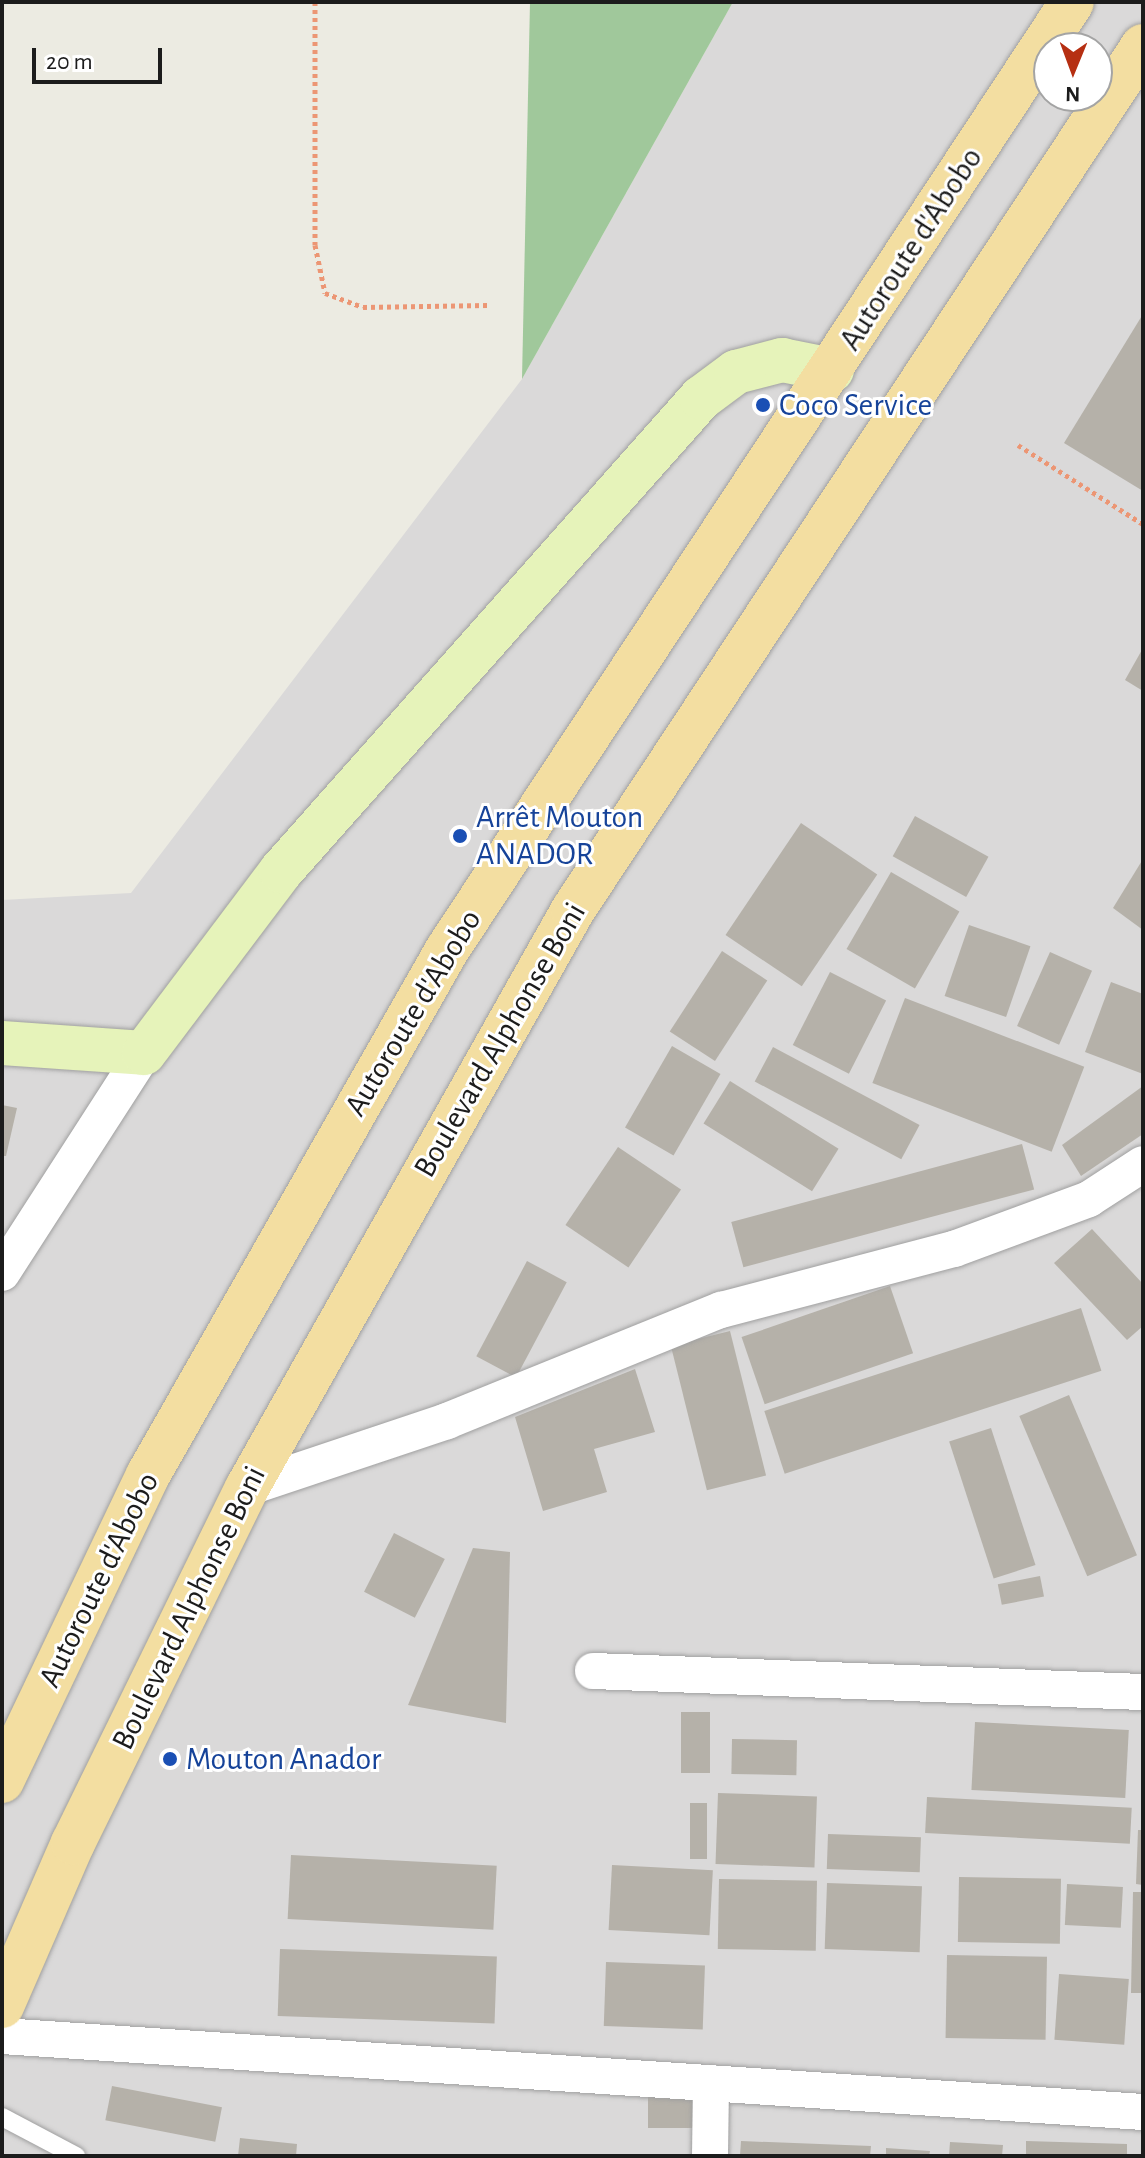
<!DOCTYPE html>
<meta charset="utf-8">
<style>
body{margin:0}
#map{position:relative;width:1145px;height:2158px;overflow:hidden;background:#ecebe2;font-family:"Alegreya Sans",sans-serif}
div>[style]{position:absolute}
.residential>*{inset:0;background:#dad9d9}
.forest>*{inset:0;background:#a0c89b}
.building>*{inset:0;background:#b5b1a9;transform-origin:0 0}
.path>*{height:5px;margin-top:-2.5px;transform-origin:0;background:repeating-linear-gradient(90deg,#ec9674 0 4px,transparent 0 8px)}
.roads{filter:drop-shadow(0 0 2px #a0a0a0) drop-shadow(0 0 2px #a0a0a0)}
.lane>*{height:18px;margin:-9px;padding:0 9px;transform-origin:9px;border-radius:9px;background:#fff}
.street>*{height:36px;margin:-18px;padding:0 18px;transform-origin:18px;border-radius:18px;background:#fff}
.secondary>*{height:44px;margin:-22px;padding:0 22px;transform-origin:22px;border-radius:22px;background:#e6f3ba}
.primary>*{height:44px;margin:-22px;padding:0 22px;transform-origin:22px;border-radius:22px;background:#f3dea1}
.dots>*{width:22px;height:22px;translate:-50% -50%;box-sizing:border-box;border:4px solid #fff;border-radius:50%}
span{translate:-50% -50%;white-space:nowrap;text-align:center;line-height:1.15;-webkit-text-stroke:6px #fff;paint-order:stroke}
.street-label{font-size:32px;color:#1c1c1c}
.transit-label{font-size:32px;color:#164399}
.left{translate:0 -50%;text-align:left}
.frame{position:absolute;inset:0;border:4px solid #1c1c1c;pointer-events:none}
.north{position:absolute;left:1033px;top:32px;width:80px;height:80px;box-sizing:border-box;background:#fff;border:2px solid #a4a4a4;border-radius:50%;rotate:181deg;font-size:22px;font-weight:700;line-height:32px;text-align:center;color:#1c1c1c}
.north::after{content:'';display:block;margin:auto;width:28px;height:36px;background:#b62f12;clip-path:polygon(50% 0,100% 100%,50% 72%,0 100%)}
.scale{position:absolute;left:32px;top:48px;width:130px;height:36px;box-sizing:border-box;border:4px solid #1c1c1c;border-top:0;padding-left:10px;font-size:24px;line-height:28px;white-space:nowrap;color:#1c1c1c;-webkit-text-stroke:6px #fff;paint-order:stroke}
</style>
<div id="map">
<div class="residential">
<div style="clip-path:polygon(evenodd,733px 2px,1143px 2px,1143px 2156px,2px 2156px,2px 900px,131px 893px,522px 379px,733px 2px,1049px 48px,1097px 48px,1097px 96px,1049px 96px,1049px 48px)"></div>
</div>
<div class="forest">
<div style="clip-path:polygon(530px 2px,733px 2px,522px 379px)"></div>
</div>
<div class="building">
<div style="clip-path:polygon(1143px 314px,1143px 491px,1064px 443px)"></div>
<div style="clip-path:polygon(1143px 648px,1143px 691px,1125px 680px)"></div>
<div style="left:915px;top:816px;width:84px;height:46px;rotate:29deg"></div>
<div style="left:801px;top:823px;width:92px;height:135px;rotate:34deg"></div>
<div style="clip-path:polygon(1143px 859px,1143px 930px,1113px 908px)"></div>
<div style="left:891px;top:872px;width:79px;height:89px;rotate:30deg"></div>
<div style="left:969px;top:925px;width:65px;height:75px;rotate:19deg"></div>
<div style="left:722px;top:951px;width:54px;height:96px;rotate:33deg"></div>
<div style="left:1050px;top:952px;width:46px;height:81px;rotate:24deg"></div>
<div style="left:830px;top:972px;width:63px;height:82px;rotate:27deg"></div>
<div style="clip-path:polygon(1111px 982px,1143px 994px,1143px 1074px,1085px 1052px)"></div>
<div style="left:905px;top:998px;width:192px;height:91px;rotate:21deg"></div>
<div style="left:672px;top:1046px;width:56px;height:94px;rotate:30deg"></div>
<div style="left:773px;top:1047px;width:166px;height:39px;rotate:28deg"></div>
<div style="left:730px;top:1081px;width:128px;height:50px;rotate:32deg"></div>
<div style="clip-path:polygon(1143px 1086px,1143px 1134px,1081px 1176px,1062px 1145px)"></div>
<div style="clip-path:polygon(2px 1105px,17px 1108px,6px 1156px,2px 1156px)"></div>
<div style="left:1022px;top:1144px;width:47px;height:301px;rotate:75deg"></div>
<div style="left:618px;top:1147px;width:76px;height:94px;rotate:34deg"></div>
<div style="clip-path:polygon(1092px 1229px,1143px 1284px,1143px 1326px,1127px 1340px,1054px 1263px)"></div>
<div style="left:527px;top:1261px;width:45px;height:108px;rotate:28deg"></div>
<div style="left:890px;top:1286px;width:71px;height:157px;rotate:71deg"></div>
<div style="left:1081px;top:1308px;width:66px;height:333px;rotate:72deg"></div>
<div style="left:730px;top:1331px;width:149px;height:61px;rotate:76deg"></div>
<div style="clip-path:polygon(635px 1369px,655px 1432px,594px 1449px,607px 1492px,543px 1511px,515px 1417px)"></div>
<div style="left:1069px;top:1395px;width:174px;height:54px;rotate:67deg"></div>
<div style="left:991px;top:1428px;width:144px;height:44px;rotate:72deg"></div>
<div style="left:394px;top:1533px;width:57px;height:66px;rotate:27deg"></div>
<div style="clip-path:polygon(473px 1548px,510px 1552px,506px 1723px,408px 1705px)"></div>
<div style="left:1040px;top:1576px;width:21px;height:43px;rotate:79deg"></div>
<div style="left:681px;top:1712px;width:29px;height:61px"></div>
<div style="left:975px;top:1722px;width:154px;height:68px;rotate:3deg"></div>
<div style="left:732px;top:1739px;width:65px;height:35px;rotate:1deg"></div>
<div style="left:718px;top:1793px;width:99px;height:71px;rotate:2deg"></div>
<div style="left:927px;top:1797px;width:205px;height:36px;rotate:3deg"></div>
<div style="left:690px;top:1803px;width:17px;height:56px"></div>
<div style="clip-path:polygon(1138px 1830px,1143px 1830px,1143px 1885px,1136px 1884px)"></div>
<div style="left:828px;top:1834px;width:93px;height:35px;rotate:2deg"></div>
<div style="left:291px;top:1855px;width:206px;height:64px;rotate:3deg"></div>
<div style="left:612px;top:1865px;width:101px;height:65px;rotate:3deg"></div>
<div style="left:959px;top:1877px;width:102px;height:65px;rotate:1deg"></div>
<div style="left:719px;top:1879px;width:98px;height:70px;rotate:1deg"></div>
<div style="left:827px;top:1883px;width:95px;height:66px;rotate:2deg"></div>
<div style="left:1067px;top:1884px;width:56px;height:41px;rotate:3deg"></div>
<div style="clip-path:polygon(1133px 1892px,1143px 1892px,1143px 1993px,1131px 1993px)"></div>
<div style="left:280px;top:1949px;width:217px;height:67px;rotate:2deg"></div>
<div style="left:947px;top:1955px;width:100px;height:83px;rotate:1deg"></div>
<div style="left:606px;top:1962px;width:99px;height:64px;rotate:2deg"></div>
<div style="left:1059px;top:1974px;width:70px;height:66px;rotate:4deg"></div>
<div style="left:112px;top:2086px;width:112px;height:35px;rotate:11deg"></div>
<div style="left:648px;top:2097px;width:50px;height:31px"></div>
<div style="clip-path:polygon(240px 2138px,297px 2144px,296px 2156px,238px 2156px)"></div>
<div style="clip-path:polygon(741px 2141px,871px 2146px,870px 2156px,740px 2156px)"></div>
<div style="clip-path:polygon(1026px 2141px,1127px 2144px,1127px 2156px,1026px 2156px)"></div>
<div style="clip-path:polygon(950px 2142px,1003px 2145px,1002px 2156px,949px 2156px)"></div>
<div style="clip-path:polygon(886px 2148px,930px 2151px,929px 2156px,886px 2156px)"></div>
</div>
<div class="path">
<div style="left:315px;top:2px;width:243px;rotate:90deg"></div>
<div style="left:315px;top:245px;width:49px;rotate:78.2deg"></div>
<div style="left:325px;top:293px;width:40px;rotate:20.2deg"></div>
<div style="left:363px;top:307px;width:125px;rotate:-0.9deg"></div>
<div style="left:1018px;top:445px;width:148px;rotate:32.3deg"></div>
</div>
<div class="roads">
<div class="lane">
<div style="left:2px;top:2117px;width:84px;rotate:27.8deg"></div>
</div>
<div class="street">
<div style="left:2px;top:1273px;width:262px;rotate:-57.2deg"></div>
<div style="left:247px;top:1488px;width:211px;rotate:-18.5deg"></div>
<div style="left:447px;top:1421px;width:296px;rotate:-22.1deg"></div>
<div style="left:721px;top:1310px;width:241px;rotate:-14.7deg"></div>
<div style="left:954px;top:1249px;width:144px;rotate:-20.3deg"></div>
<div style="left:1089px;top:1199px;width:64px;rotate:-32.9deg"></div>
<div style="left:593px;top:1671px;width:550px;rotate:2.19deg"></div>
<div style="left:2px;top:2036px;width:1144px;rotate:3.81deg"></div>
<div style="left:710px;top:2156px;width:73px;rotate:-89.2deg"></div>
</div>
<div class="secondary">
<div style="left:2px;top:1043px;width:142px;rotate:4deg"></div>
<div style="left:144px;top:1053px;width:228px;rotate:-53deg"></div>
<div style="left:281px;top:871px;width:633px;rotate:-48.4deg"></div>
<div style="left:701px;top:398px;width:44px;rotate:-36.6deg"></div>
<div style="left:736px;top:372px;width:48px;rotate:-14.6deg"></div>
<div style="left:782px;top:360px;width:51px;rotate:11.3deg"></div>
</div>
<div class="primary">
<div style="left:2px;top:1781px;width:339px;rotate:-64.5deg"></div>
<div style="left:148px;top:1475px;width:604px;rotate:-60.34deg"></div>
<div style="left:447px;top:950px;width:1135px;rotate:-56.6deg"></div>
<div style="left:2px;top:2006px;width:178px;rotate:-66.5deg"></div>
<div style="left:73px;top:1843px;width:395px;rotate:-63.9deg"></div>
<div style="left:247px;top:1488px;width:664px;rotate:-60.58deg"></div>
<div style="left:573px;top:910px;width:1035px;rotate:-56.59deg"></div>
</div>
</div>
<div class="dots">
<div style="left:763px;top:405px;background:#1a4fb4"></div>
<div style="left:460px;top:836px;background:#1a4fb4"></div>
<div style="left:170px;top:1759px;background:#1a4fb4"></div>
</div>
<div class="street-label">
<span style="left:911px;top:249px;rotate:-57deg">Autoroute d'Abobo</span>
<span style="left:413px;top:1013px;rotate:-59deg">Autoroute d'Abobo</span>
<span style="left:500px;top:1040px;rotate:-60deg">Boulevard Alphonse Boni</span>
<span style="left:99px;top:1580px;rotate:-64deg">Autoroute d'Abobo</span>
<span style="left:189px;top:1608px;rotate:-64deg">Boulevard Alphonse Boni</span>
</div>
<div class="transit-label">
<span class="left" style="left:779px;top:405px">Coco Service</span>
<span class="left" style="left:476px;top:836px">Arrêt Mouton<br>ANADOR</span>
<span class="left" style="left:186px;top:1759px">Mouton Anador</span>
</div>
<div class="frame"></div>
<div class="north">N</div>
<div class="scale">20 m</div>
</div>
